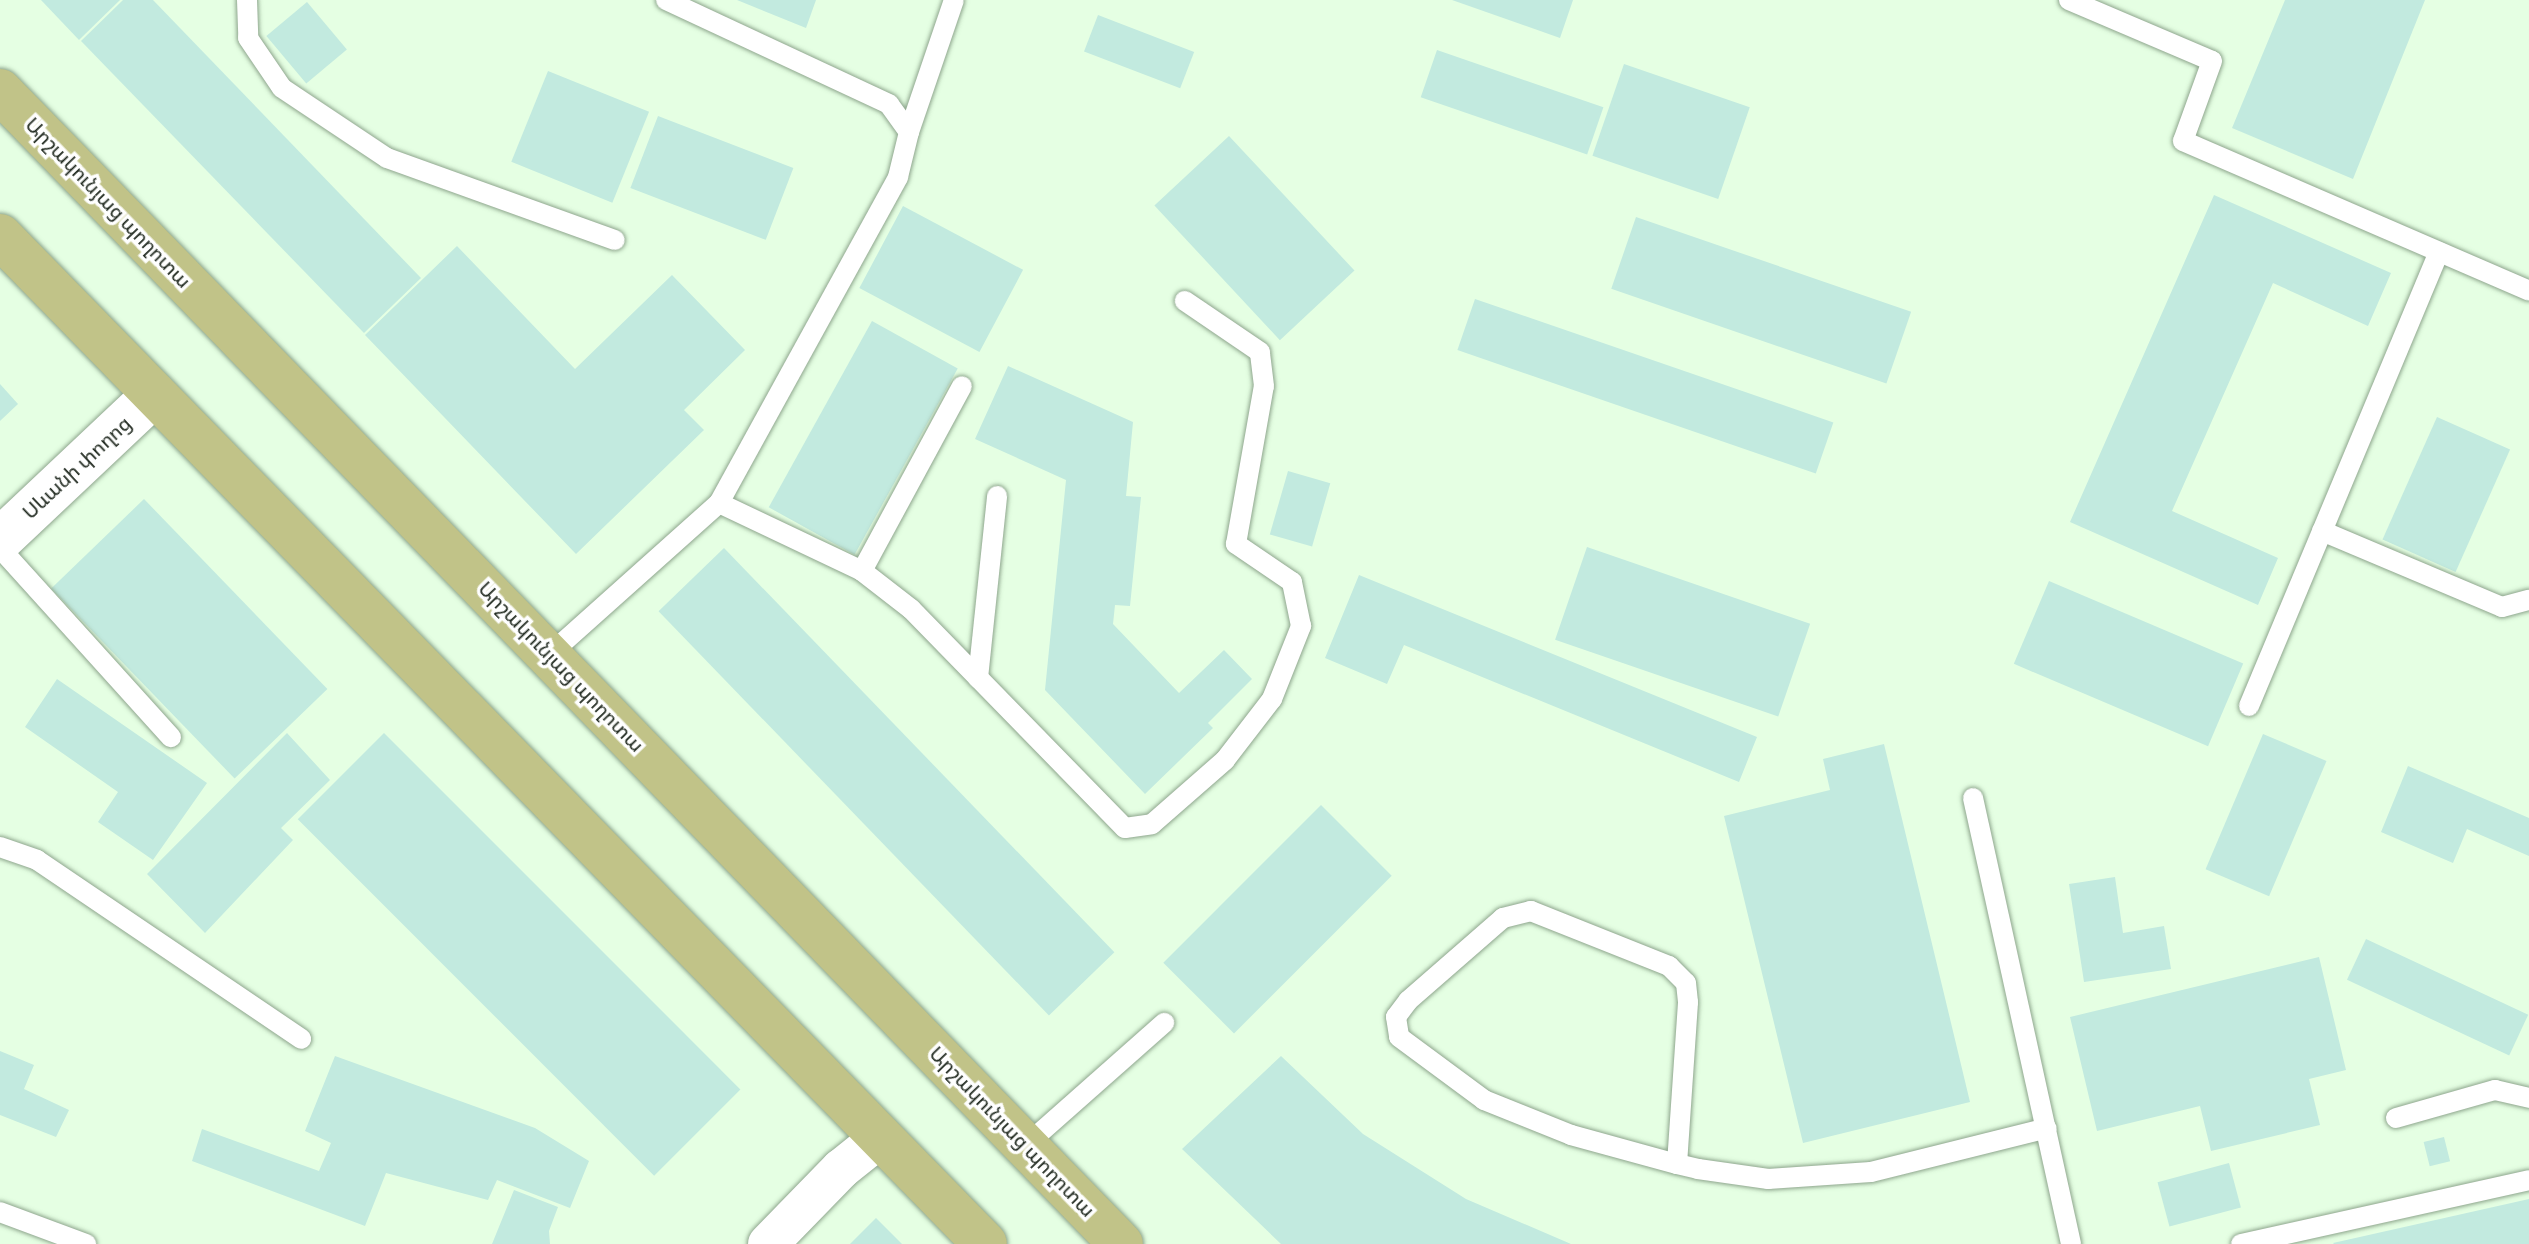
<!DOCTYPE html>
<meta charset="utf-8">
<style>
body{margin:0}
#map{position:relative;width:2529px;height:1244px;overflow:hidden;background:#e5ffe3;font-family:"PT Sans Narrow","Noto Sans Armenian",sans-serif}
div>[style]{position:absolute}
.building>*{inset:0;background:#c2eadf;transform-origin:0 0}
.roads{filter:drop-shadow(0 0 2px #8ea68d) drop-shadow(0 0 2px #8ea68d)}
.service>*{height:20px;margin:-10px;padding:0 10px;transform-origin:10px;border-radius:10px;background:#fff}
.minor>*{height:40px;margin:-20px;padding:0 20px;transform-origin:20px;border-radius:20px;background:#fff}
.tertiary>*{height:44px;margin:-22px;padding:0 22px;transform-origin:22px;border-radius:22px;background:#fff}
.primary>*{height:44px;margin:-22px;padding:0 22px;transform-origin:22px;border-radius:22px;background:#c1c388}
span{translate:-50% -50%;white-space:nowrap;text-align:center;line-height:1.15;-webkit-text-stroke:7px #fff;paint-order:stroke}
.street-label{font-size:20px;color:#20291f}
</style>
<div id="map">
<div class="building">
<div style="clip-path:polygon(41px 0,120px 0,79px 40px)"></div>
<div style="clip-path:polygon(123px 0,153px 0,421px 278px,364px 333px,81px 41px)"></div>
<div style="clip-path:polygon(737px 0,816px 0,806px 28px)"></div>
<div style="clip-path:polygon(1452px 0,1573px 0,1560px 38px)"></div>
<div style="clip-path:polygon(2285px 0,2425px 0,2353px 179px,2232px 128px)"></div>
<div style="left:307px;top:2px;width:62px;height:53px;rotate:50deg"></div>
<div style="left:1098px;top:15px;width:103px;height:39px;rotate:21deg"></div>
<div style="left:1437px;top:50px;width:176px;height:50px;rotate:19deg"></div>
<div style="left:1624px;top:64px;width:133px;height:97px;rotate:19deg"></div>
<div style="left:548px;top:71px;width:109px;height:98px;rotate:22deg"></div>
<div style="left:658px;top:116px;width:145px;height:77px;rotate:21deg"></div>
<div style="left:1229px;top:136px;width:184px;height:102px;rotate:47deg"></div>
<div style="clip-path:polygon(2214px 195px,2391px 273px,2368px 326px,2273px 283px,2172px 511px,2278px 558px,2258px 605px,2070px 522px)"></div>
<div style="left:903px;top:206px;width:136px;height:93px;rotate:28deg"></div>
<div style="left:1636px;top:217px;width:291px;height:76px;rotate:19deg"></div>
<div style="clip-path:polygon(457px 246px,575px 369px,672px 275px,745px 350px,684px 410px,704px 430px,576px 554px,365px 335px)"></div>
<div style="left:1475px;top:299px;width:379px;height:54px;rotate:19deg"></div>
<div style="left:872px;top:321px;width:98px;height:213px;rotate:29deg"></div>
<div style="clip-path:polygon(1008px 366px,1133px 422px,1126px 496px,1141px 497px,1130px 606px,1115px 605px,1113px 624px,1179px 693px,1224px 650px,1252px 679px,1208px 723px,1213px 728px,1145px 794px,1045px 690px,1066px 480px,975px 439px)"></div>
<div style="clip-path:polygon(0 384px,18px 404px,0 421px)"></div>
<div style="left:2437px;top:417px;width:80px;height:134px;rotate:24deg"></div>
<div style="left:1288px;top:471px;width:44px;height:66px;rotate:16deg"></div>
<div style="left:144px;top:499px;width:264px;height:129px;rotate:46deg"></div>
<div style="left:1587px;top:547px;width:236px;height:98px;rotate:19deg"></div>
<div style="left:724px;top:548px;width:562px;height:91px;rotate:46deg"></div>
<div style="clip-path:polygon(1359px 575px,1757px 737px,1739px 782px,1404px 645px,1387px 684px,1325px 658px)"></div>
<div style="left:2049px;top:581px;width:211px;height:90px;rotate:23deg"></div>
<div style="clip-path:polygon(57px 679px,207px 783px,153px 860px,98px 822px,118px 792px,25px 727px)"></div>
<div style="clip-path:polygon(287px 733px,330px 780px,281px 828px,293px 840px,205px 933px,147px 874px)"></div>
<div style="left:384px;top:733px;width:504px;height:122px;rotate:45deg"></div>
<div style="left:2263px;top:734px;width:69px;height:147px;rotate:23deg"></div>
<div style="clip-path:polygon(1884px 744px,1970px 1102px,1803px 1143px,1724px 816px,1830px 790px,1823px 759px)"></div>
<div style="clip-path:polygon(2408px 766px,2529px 818px,2529px 856px,2467px 829px,2453px 863px,2381px 832px)"></div>
<div style="left:1321px;top:805px;width:100px;height:223px;rotate:45deg"></div>
<div style="clip-path:polygon(2115px 877px,2123px 933px,2164px 926px,2171px 969px,2084px 982px,2069px 884px)"></div>
<div style="left:2366px;top:939px;width:179px;height:45px;rotate:25deg"></div>
<div style="clip-path:polygon(2319px 957px,2346px 1070px,2309px 1079px,2320px 1125px,2211px 1151px,2200px 1106px,2097px 1131px,2070px 1017px)"></div>
<div style="clip-path:polygon(0 1051px,34px 1065px,24px 1089px,69px 1110px,56px 1137px,0 1115px)"></div>
<div style="clip-path:polygon(335px 1056px,535px 1128px,589px 1161px,570px 1208px,497px 1180px,488px 1200px,386px 1173px,365px 1226px,192px 1161px,202px 1129px,319px 1171px,331px 1143px,305px 1131px)"></div>
<div style="clip-path:polygon(1281px 1056px,1363px 1134px,1466px 1199px,1571px 1244px,1281px 1244px,1182px 1149px)"></div>
<div style="left:2444px;top:1137px;width:25px;height:21px;rotate:76deg"></div>
<div style="left:2229px;top:1163px;width:46px;height:74px;rotate:75deg"></div>
<div style="clip-path:polygon(514px 1190px,558px 1207px,549px 1231px,550px 1244px,492px 1244px)"></div>
<div style="clip-path:polygon(2529px 1199px,2529px 1244px,2334px 1244px,2333px 1243px)"></div>
<div style="clip-path:polygon(876px 1218px,902px 1244px,850px 1244px)"></div>
</div>
<div class="roads">
<div class="service">
<div style="left:247px;top:0;width:38px;rotate:88deg"></div>
<div style="left:248px;top:38px;width:60px;rotate:55.8deg"></div>
<div style="left:282px;top:88px;width:126px;rotate:33.7deg"></div>
<div style="left:387px;top:158px;width:242px;rotate:19.8deg"></div>
<div style="left:2069px;top:0;width:155px;rotate:23.1deg"></div>
<div style="left:2212px;top:61px;width:85px;rotate:109.9deg"></div>
<div style="left:2183px;top:141px;width:377px;rotate:23.4deg"></div>
<div style="left:909px;top:132px;width:139px;rotate:-71.2deg"></div>
<div style="left:719px;top:503px;width:158px;rotate:25.4deg"></div>
<div style="left:862px;top:571px;width:62px;rotate:37.8deg"></div>
<div style="left:911px;top:609px;width:306px;rotate:45.7deg"></div>
<div style="left:1125px;top:828px;width:27px;rotate:-8deg"></div>
<div style="left:1152px;top:824px;width:97px;rotate:-41.2deg"></div>
<div style="left:1225px;top:760px;width:77px;rotate:-52.4deg"></div>
<div style="left:1272px;top:699px;width:79px;rotate:-68.3deg"></div>
<div style="left:1301px;top:626px;width:45px;rotate:-101.6deg"></div>
<div style="left:1292px;top:582px;width:68px;rotate:-145.8deg"></div>
<div style="left:1236px;top:544px;width:160px;rotate:-80deg"></div>
<div style="left:1264px;top:386px;width:34px;rotate:-97deg"></div>
<div style="left:1260px;top:352px;width:91px;rotate:-145.8deg"></div>
<div style="left:2322px;top:531px;width:195px;rotate:22.9deg"></div>
<div style="left:2502px;top:607px;width:28px;rotate:-15deg"></div>
<div style="left:0;top:548px;width:255px;rotate:47.9deg"></div>
<div style="left:862px;top:571px;width:210px;rotate:-61.6deg"></div>
<div style="left:550px;top:654px;width:227px;rotate:-41.8deg"></div>
<div style="left:719px;top:503px;width:372px;rotate:-61.2deg"></div>
<div style="left:898px;top:177px;width:46px;rotate:-76.3deg"></div>
<div style="left:909px;top:132px;width:34px;rotate:-126deg"></div>
<div style="left:889px;top:104px;width:246px;rotate:-155deg"></div>
<div style="left:978px;top:678px;width:183px;rotate:-84deg"></div>
<div style="left:2249px;top:706px;width:492px;rotate:-67.3deg"></div>
<div style="left:1973px;top:798px;width:457px;rotate:77.6deg"></div>
<div style="left:0;top:847px;width:39px;rotate:19deg"></div>
<div style="left:37px;top:860px;width:319px;rotate:34.1deg"></div>
<div style="left:2396px;top:1118px;width:103px;rotate:-15.8deg"></div>
<div style="left:2495px;top:1090px;width:35px;rotate:13deg"></div>
<div style="left:1025px;top:1146px;width:186px;rotate:-41.5deg"></div>
<div style="left:1677px;top:1164px;width:162px;rotate:-86.1deg"></div>
<div style="left:1688px;top:1002px;width:19px;rotate:-96deg"></div>
<div style="left:1686px;top:983px;width:24px;rotate:-135deg"></div>
<div style="left:1669px;top:966px;width:149px;rotate:-158.3deg"></div>
<div style="left:1531px;top:911px;width:29px;rotate:166deg"></div>
<div style="left:1503px;top:918px;width:126px;rotate:138.9deg"></div>
<div style="left:1408px;top:1001px;width:20px;rotate:127deg"></div>
<div style="left:1396px;top:1017px;width:20px;rotate:81deg"></div>
<div style="left:1399px;top:1037px;width:106px;rotate:36.5deg"></div>
<div style="left:1484px;top:1100px;width:94px;rotate:21.9deg"></div>
<div style="left:1571px;top:1135px;width:110px;rotate:15.3deg"></div>
<div style="left:1677px;top:1164px;width:22px;rotate:13deg"></div>
<div style="left:1698px;top:1169px;width:71px;rotate:8.1deg"></div>
<div style="left:1768px;top:1179px;width:103px;rotate:-3.9deg"></div>
<div style="left:1871px;top:1172px;width:181px;rotate:-14deg"></div>
<div style="left:0;top:1212px;width:92px;rotate:20.4deg"></div>
<div style="left:2241px;top:1244px;width:295px;rotate:-12.5deg"></div>
</div>
<div class="minor">
<div style="left:768px;top:1244px;width:105px;rotate:-45.8deg"></div>
<div style="left:841px;top:1169px;width:51px;rotate:-38.7deg"></div>
</div>
<div class="tertiary">
<div style="left:0;top:540px;width:212px;rotate:-43.3deg"></div>
</div>
<div class="primary">
<div style="left:0;top:91px;width:1608px;rotate:45.81deg"></div>
<div style="left:0;top:236px;width:1409px;rotate:45.66deg"></div>
</div>
</div>
<div class="street-label">
<span style="left:108px;top:203px;rotate:46deg">Արշակունյաց պողոտա</span>
<span style="left:77px;top:468px;rotate:-43deg">Սևանի փողոց</span>
<span style="left:561px;top:667px;rotate:46deg">Արշակունյաց պողոտա</span>
<span style="left:1012px;top:1132px;rotate:46deg">Արշակունյաց պողոտա</span>
</div>
</div>
